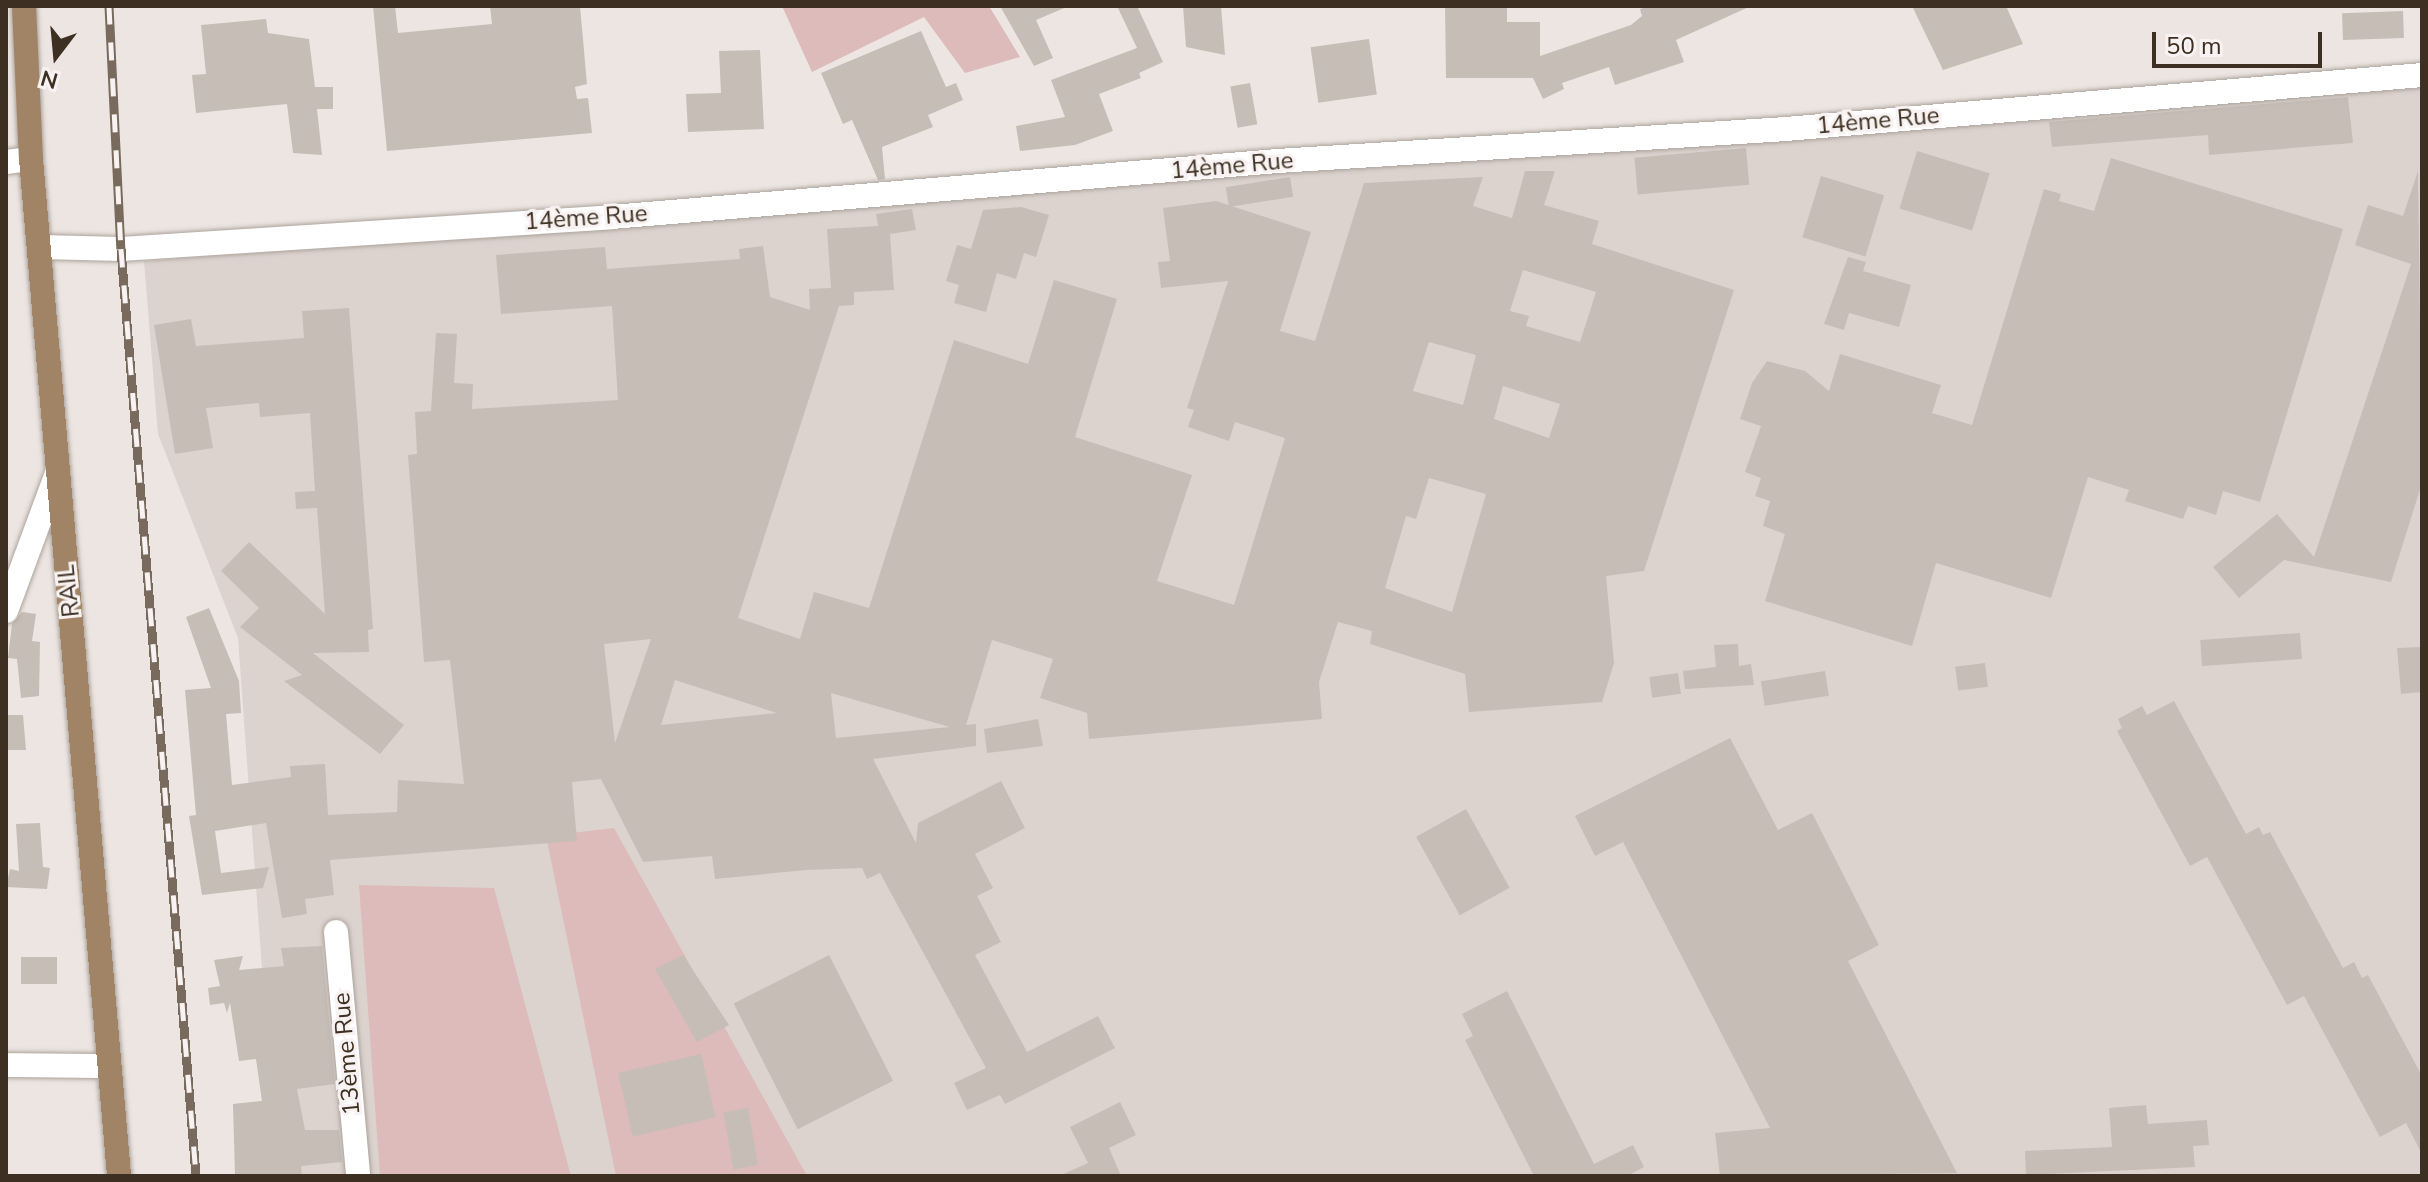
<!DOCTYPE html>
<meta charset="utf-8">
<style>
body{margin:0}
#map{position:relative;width:2428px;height:1182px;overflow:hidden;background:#ece5e1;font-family:"Nunito Sans",sans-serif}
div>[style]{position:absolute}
.built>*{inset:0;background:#dcd3cf}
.green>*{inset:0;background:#ddbbba}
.building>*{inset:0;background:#c6bdb7;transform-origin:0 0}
.roads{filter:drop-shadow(0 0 2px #ada39c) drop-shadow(0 0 2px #ada39c)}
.minor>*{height:24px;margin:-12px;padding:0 12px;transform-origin:12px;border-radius:12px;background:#fff}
.major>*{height:24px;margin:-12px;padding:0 12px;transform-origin:12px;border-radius:12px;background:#a18466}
.rail>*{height:9px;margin-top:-4.5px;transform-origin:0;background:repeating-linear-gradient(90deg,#f8f3f2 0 18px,#786a5c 0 36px);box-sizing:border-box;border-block:2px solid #786a5c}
span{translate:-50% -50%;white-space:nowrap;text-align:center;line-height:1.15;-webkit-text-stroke:6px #f8f3f2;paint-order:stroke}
.street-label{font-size:24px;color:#3d2f21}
.frame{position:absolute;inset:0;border:8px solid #3d2f21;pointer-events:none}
.north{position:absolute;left:16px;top:16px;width:80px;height:80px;-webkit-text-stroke:6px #f8f3f2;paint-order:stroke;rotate:196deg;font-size:22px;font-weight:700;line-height:32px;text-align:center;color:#3d2f21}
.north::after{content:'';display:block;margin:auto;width:28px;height:36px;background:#3d2f21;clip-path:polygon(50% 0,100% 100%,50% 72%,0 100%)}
.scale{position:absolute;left:2152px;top:32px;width:170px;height:36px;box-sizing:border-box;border:4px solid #3d2f21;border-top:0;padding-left:10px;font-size:24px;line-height:28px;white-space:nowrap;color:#3d2f21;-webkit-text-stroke:6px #f8f3f2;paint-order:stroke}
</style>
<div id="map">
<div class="built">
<div style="clip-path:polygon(2422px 82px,2422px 1176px,277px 1176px,238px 638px,158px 434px,144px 261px)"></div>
</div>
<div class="green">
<div style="clip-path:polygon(782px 6px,989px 6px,1020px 57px,965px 73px,924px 17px,812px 72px)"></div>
<div style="clip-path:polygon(614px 828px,807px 1176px,616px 1176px,546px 836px)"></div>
<div style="clip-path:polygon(359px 885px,494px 888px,571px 1176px,380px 1176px)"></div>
</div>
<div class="building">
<div style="clip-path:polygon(373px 6px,395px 6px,398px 33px,492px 24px,490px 6px,580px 6px,587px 84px,575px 87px,577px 99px,588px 98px,592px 133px,387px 151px)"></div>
<div style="clip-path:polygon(1000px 6px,1069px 6px,1036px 20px,1053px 58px,1034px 66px)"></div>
<div style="clip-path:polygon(1117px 6px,1137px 6px,1163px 62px,1139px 73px,1141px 78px,1099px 94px,1113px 131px,1075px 145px,1020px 151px,1016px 126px,1065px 117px,1051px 80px,1137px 48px)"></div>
<div style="clip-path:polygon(1183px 6px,1221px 6px,1225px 55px,1186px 47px)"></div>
<div style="clip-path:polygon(1445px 6px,1507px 6px,1507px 22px,1540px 22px,1540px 56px,1631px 25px,1642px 16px,1640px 9px,1650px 6px,1751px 6px,1676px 40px,1684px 62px,1615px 85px,1609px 67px,1562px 83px,1564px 89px,1543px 99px,1533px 78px,1446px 78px)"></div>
<div style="clip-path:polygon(1912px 6px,2006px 6px,2023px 44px,1943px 70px)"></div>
<div style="left:2403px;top:11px;width:27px;height:61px;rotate:88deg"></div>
<div style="clip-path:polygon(266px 19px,268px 33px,309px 39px,315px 87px,333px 87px,333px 109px,317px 109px,322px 155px,293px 153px,287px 104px,196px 113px,192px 75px,206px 74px,201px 25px)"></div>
<div style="clip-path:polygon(921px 31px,946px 87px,956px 83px,963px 100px,928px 115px,933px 127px,882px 147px,885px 179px,878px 180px,852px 120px,843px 124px,821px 73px)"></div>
<div style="left:1369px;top:39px;width:56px;height:59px;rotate:82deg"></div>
<div style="clip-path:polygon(760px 50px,764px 129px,688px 132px,686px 94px,721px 93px,719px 51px)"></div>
<div style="left:1250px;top:83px;width:42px;height:20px;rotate:80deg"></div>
<div style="clip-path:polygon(2348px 97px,2353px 143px,2209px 155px,2208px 135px,2052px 147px,2049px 122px)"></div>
<div style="left:1746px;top:148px;width:37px;height:112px;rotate:85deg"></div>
<div style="left:1917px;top:151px;width:76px;height:60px;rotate:17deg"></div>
<div style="clip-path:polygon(2111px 158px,2343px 229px,2260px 502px,2223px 491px,2216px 515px,2188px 506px,2183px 519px,2125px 501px,2129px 490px,2088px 477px,2051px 598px,1936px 563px,1912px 646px,1765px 601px,1785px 534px,1763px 526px,1770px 501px,1755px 496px,1761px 478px,1745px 472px,1761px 426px,1740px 419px,1752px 383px,1767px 361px,1805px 371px,1829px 391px,1840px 354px,1941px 385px,1932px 413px,1972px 425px,2044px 189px,2061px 194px,2059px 201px,2094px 211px)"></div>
<div style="clip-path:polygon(evenodd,1525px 171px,1555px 171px,1544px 205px,1599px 221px,1592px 244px,1734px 290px,1644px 571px,1606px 576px,1614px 663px,1602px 702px,1469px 712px,1465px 674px,1370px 644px,1372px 631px,1338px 622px,1319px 682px,1322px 719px,1089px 739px,1087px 713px,1040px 698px,1053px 659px,992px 640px,966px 725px,976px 724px,976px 746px,873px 759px,916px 843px,918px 823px,1001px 781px,1025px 828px,975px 854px,993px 888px,977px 896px,1001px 942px,975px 955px,1027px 1052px,1098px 1016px,1115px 1048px,1005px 1104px,1000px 1095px,967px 1110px,954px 1083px,986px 1068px,880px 873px,867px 879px,862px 868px,806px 870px,715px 879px,712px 856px,643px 862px,601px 779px,572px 782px,577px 841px,330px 860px,334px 895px,305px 899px,307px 914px,282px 918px,266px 823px,215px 831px,221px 873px,269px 867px,263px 888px,202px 895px,189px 816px,196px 815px,185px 690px,211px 688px,186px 617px,209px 608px,239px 681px,241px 713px,226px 714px,232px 785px,291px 777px,290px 766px,325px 764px,328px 815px,397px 812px,398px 780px,464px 784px,450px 660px,424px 662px,408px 455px,417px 454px,415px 412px,431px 411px,436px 333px,457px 334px,454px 383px,473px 384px,472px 409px,618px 400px,612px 306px,501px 314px,496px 255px,605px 247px,607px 269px,740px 259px,739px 249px,763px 246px,770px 297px,810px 310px,809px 289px,831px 288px,827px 229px,878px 226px,876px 214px,912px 209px,916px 230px,890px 234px,894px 290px,854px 292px,854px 305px,839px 306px,738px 618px,800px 639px,814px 592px,869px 608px,954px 340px,1028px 364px,1054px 280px,1117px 299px,1075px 437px,1192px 475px,1157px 581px,1234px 605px,1285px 438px,1235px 422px,1229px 441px,1188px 427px,1194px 410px,1187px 408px,1228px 281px,1161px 288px,1158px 262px,1170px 261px,1163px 208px,1216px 201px,1311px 232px,1280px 331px,1315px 341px,1364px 183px,1483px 177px,1473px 206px,1512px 218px,1525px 171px,1523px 270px,1596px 292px,1580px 342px,1526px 326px,1529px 316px,1510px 311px,1523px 270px,1525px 171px,1429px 342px,1476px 355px,1463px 405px,1413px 391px,1429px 342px,1525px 171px,1503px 386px,1560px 404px,1549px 438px,1494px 419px,1503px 386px,1525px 171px,1429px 478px,1486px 494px,1452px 612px,1385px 588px,1406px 516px,1416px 519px,1429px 478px,1525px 171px,651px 639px,615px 743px,604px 644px,651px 639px,1525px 171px,675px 680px,777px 713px,661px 725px,675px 680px,1525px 171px,831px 693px,950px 727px,836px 738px,831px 693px)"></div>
<div style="clip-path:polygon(2418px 171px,2422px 483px,2391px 582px,2284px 560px,2239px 598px,2213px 567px,2277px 514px,2314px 557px,2411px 264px,2355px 245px,2368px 205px,2403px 216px)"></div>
<div style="left:1821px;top:176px;width:66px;height:64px;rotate:17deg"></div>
<div style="left:1290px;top:177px;width:20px;height:65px;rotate:81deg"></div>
<div style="clip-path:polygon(1021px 207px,1049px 215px,1036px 257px,1024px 253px,1016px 279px,997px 273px,986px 312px,954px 303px,959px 285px,946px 281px,957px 245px,971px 249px,983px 210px)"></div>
<div style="clip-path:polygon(1848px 257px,1866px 262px,1863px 271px,1911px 285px,1899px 327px,1849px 313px,1844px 330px,1824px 324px)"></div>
<div style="clip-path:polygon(349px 308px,373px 629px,368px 630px,369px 652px,313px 653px,404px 725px,380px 754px,284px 681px,302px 675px,240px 627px,259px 608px,221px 571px,249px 542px,325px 614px,317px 508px,296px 509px,295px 492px,315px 491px,310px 413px,260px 417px,259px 403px,206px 408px,213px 448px,175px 454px,154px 325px,191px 319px,196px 346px,304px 338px,302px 311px)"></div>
<div style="clip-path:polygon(22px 612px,36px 614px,32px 641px,40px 642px,39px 696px,21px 698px,17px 659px,8px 658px,12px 624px)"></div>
<div style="left:2300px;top:633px;width:26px;height:100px;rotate:86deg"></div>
<div style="clip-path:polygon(1738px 644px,1739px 666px,1751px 664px,1754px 685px,1685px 689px,1683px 671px,1716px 667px,1714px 645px)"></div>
<div style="clip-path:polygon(2422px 647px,2422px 692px,2401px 694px,2397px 648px)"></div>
<div style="left:1985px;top:663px;width:24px;height:30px;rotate:83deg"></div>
<div style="left:1825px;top:671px;width:25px;height:65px;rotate:81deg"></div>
<div style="left:1678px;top:673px;width:21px;height:29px;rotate:82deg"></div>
<div style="clip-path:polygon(2174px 701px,2246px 834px,2259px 827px,2263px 835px,2270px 832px,2343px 968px,2354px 962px,2362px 978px,2368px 975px,2422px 1076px,2422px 1154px,2406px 1123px,2380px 1137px,2304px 996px,2287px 1005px,2207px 857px,2190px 866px,2117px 731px,2122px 728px,2118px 719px,2142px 706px,2147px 715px)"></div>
<div style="clip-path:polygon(6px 715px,23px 715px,26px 750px,6px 750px)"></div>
<div style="clip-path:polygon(1038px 719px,1043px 746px,987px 753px,984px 729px)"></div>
<div style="clip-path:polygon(1730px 738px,1778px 830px,1812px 813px,1879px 945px,1848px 961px,1957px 1173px,1720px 1176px,1715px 1133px,1770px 1128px,1623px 842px,1595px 856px,1575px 816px)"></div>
<div style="left:1466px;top:809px;width:90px;height:57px;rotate:61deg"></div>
<div style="clip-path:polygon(40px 823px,43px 867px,50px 868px,47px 889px,6px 887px,10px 869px,19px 871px,16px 824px)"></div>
<div style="clip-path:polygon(322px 946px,335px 1084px,297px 1089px,305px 1130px,339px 1130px,342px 1162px,301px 1166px,302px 1176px,235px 1176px,233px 1104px,262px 1101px,256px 1059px,239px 1061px,230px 1003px,227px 1013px,224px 1003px,210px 1005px,208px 988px,220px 986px,214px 960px,243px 956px,239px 970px,284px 966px,281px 948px)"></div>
<div style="clip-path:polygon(683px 955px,729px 1025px,697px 1042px,655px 969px)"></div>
<div style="left:829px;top:955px;width:141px;height:107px;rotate:63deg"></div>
<div style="left:21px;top:957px;width:36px;height:27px"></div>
<div style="clip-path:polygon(1507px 991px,1594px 1164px,1633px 1145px,1644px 1167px,1627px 1176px,1534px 1176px,1465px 1040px,1473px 1036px,1462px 1014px)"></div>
<div style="left:701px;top:1054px;width:65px;height:85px;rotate:77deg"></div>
<div style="clip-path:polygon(1120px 1102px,1136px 1135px,1109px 1148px,1121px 1176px,1059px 1176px,1088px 1163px,1070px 1127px)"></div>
<div style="clip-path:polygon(2146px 1105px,2148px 1124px,2207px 1120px,2209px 1145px,2193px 1146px,2195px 1167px,2026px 1175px,2025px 1151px,2112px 1147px,2109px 1108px)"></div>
<div style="left:748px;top:1108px;width:58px;height:25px;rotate:80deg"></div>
</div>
<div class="roads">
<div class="minor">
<div style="left:6px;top:162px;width:25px;rotate:-7deg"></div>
<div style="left:41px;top:247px;width:80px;rotate:1.4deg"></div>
<div style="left:121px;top:249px;width:492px;rotate:-3.7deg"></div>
<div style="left:612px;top:217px;width:668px;rotate:-4.81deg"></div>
<div style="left:1278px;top:161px;width:509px;rotate:-3.6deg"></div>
<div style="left:1786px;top:129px;width:638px;rotate:-4.85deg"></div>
<div style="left:6px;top:611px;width:147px;rotate:-69.7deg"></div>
<div style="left:336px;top:932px;width:245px;rotate:84.8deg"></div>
<div style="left:6px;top:1065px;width:103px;rotate:0.6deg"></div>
</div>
<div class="major">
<div style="left:24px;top:6px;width:153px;rotate:87.4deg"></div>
<div style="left:31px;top:159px;width:1021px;rotate:85.05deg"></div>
</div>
</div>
<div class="rail">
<div style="left:109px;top:6px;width:243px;rotate:87.2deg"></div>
<div style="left:121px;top:249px;width:930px;rotate:85.37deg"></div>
</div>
<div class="street-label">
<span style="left:1878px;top:121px;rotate:-5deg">14ème Rue</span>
<span style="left:1232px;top:166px;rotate:-5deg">14ème Rue</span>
<span style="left:586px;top:218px;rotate:-4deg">14ème Rue</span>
<span style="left:69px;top:591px;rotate:-96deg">RAIL</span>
<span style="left:347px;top:1054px;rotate:-95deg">13ème Rue</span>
</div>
<div class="frame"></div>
<div class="north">N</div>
<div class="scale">50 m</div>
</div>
